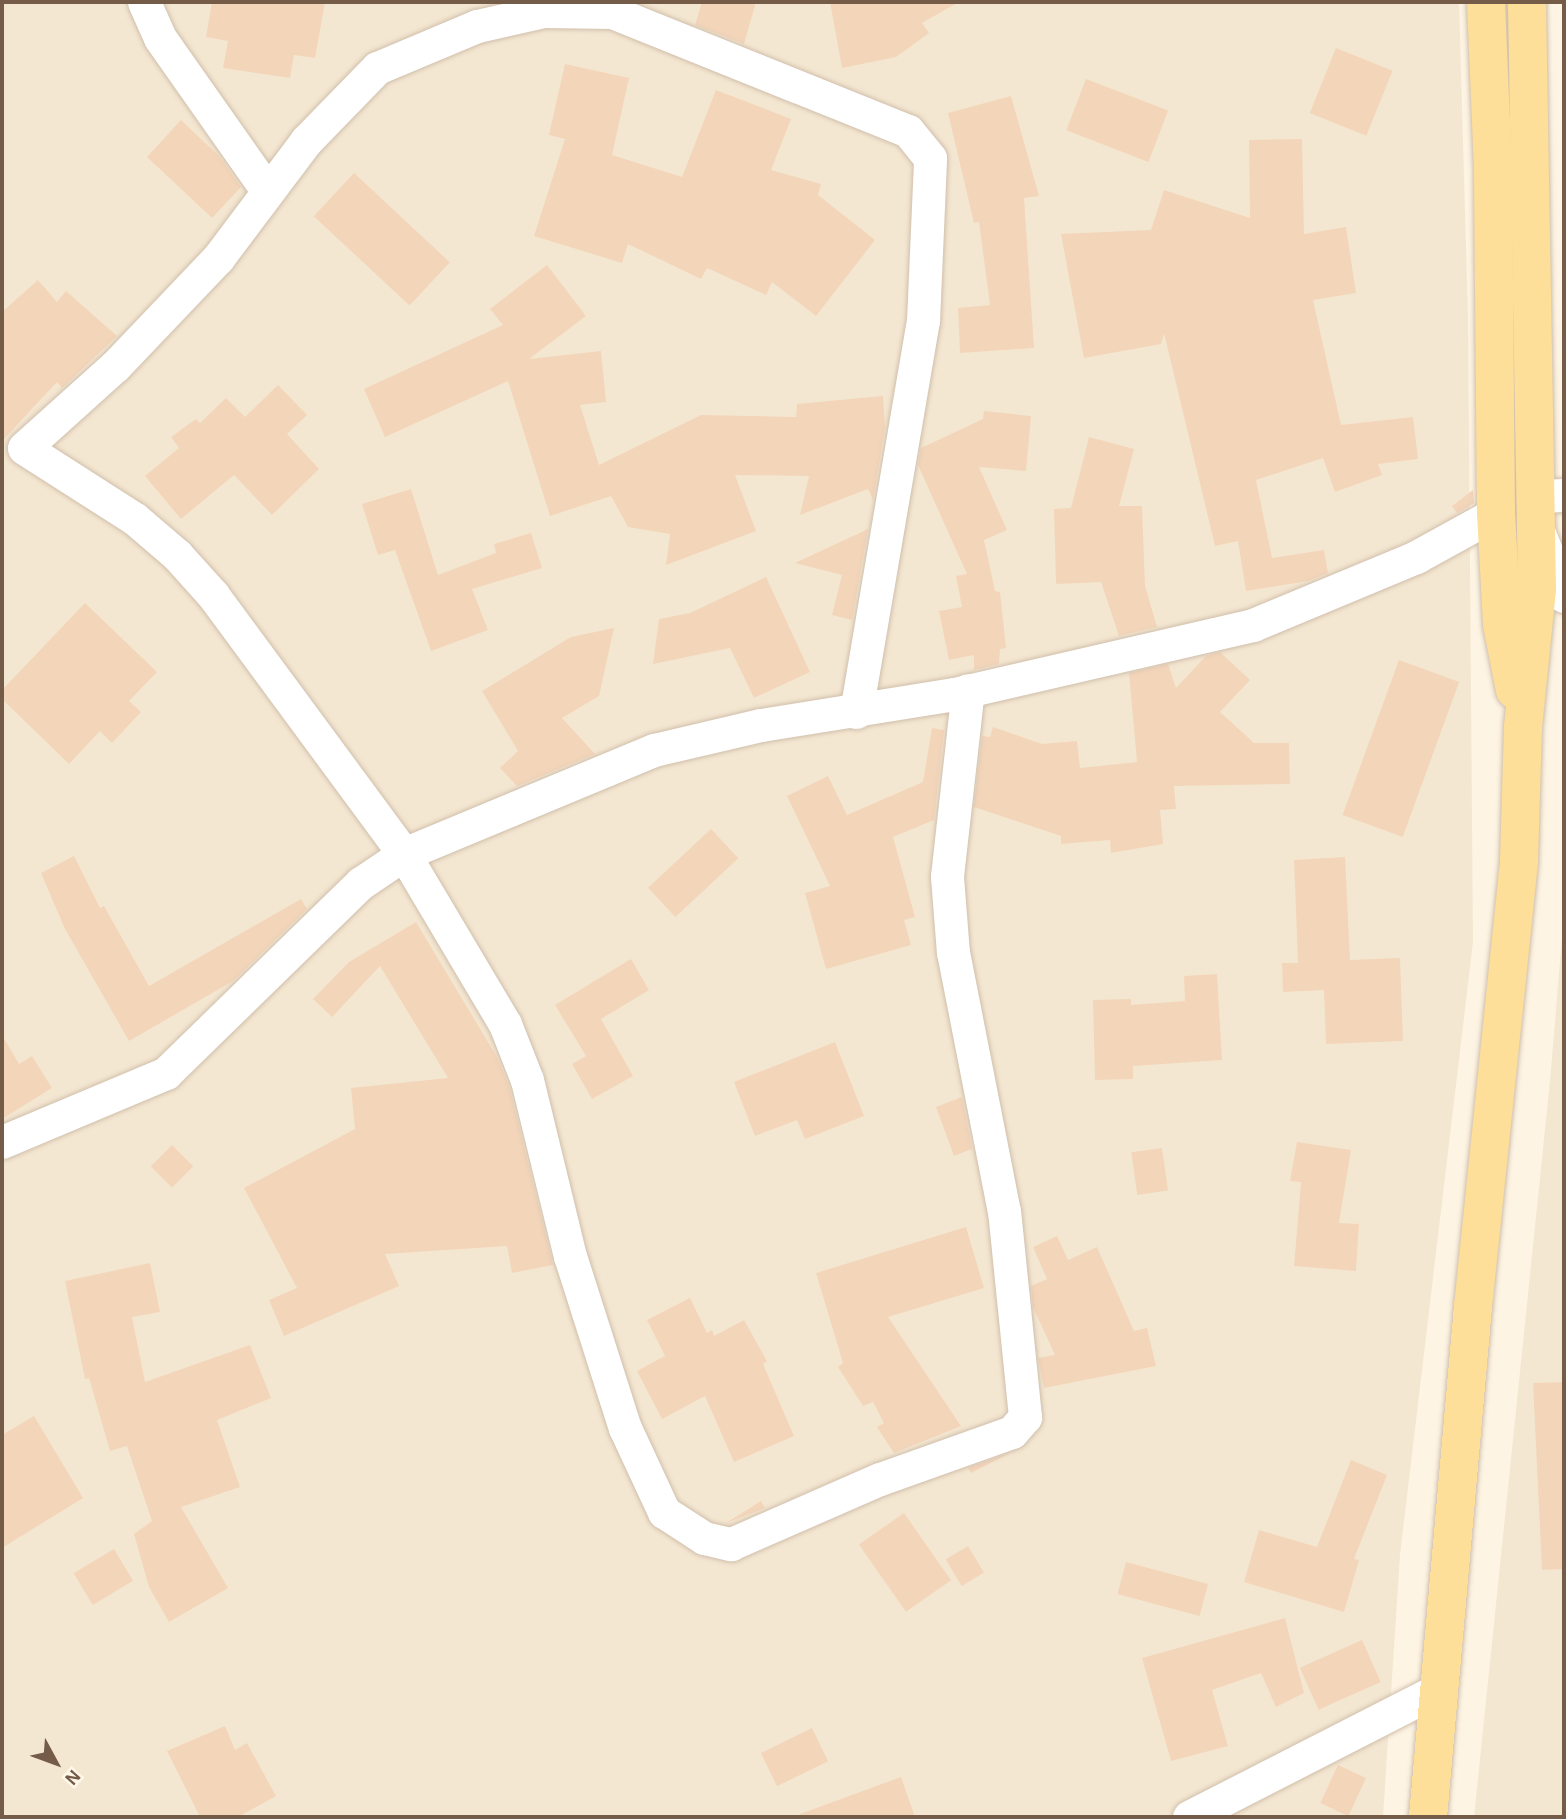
<!DOCTYPE html>
<style>
body{margin:0}
#map{position:relative;width:1566px;height:1819px;overflow:hidden;background:#fdf4e3;font-family:"Alegreya Sans",sans-serif}
div>[style]{position:absolute}
.residential>*{inset:0;background:#f4e7d1}
.building>*{inset:0;background:#f3d5ba;transform-origin:0 0}
.roads{filter:drop-shadow(0 0 2px #d0bfac) drop-shadow(0 0 2px #d0bfac)}
.street>*{height:33px;margin:-16.5px;padding:0 16.5px;transform-origin:16.5px;border-radius:16.5px;background:#fff}
.primary>*{height:38px;margin:-19px;padding:0 19px;transform-origin:19px;border-radius:19px;background:#fddf9a}
span{translate:-50% -50%;white-space:nowrap;text-align:center;line-height:1.15;-webkit-text-stroke:6px #fff8e9;paint-order:stroke}
.frame{position:absolute;inset:0;border:4px solid #755c48;pointer-events:none}
.north{position:absolute;left:21px;top:1728px;width:70px;height:70px;-webkit-text-stroke:5px #fff8e9;paint-order:stroke;rotate:131deg;font-size:19px;font-weight:700;line-height:28px;text-align:center;color:#755c48}
.north::after{content:'';display:block;margin:auto;width:24px;height:32px;background:#755c48;clip-path:polygon(50% 0,100% 100%,50% 72%,0 100%)}
</style>
<div id="map">
<div class="residential">
<div style="clip-path:polygon(2px 2px,1459px 2px,1468px 316px,1473px 942px,1400px 1555px,1383px 1817px,2px 1817px)"></div>
<div style="clip-path:polygon(1564px 914px,1564px 1817px,1474px 1817px,1550px 1081px)"></div>
</div>
<div class="building">
<div style="clip-path:polygon(212px 2px,325px 2px,315px 58px,294px 55px,290px 78px,223px 68px,228px 41px,206px 37px)"></div>
<div style="clip-path:polygon(702px 2px,756px 2px,744px 44px,695px 25px)"></div>
<div style="clip-path:polygon(830px 2px,959px 2px,922px 23px,929px 33px,896px 57px,842px 68px)"></div>
<div style="left:1336px;top:48px;width:61px;height:70px;rotate:22deg"></div>
<div style="clip-path:polygon(565px 64px,629px 78px,612px 155px,682px 177px,716px 90px,791px 119px,771px 170px,821px 184px,818px 195px,875px 240px,816px 316px,772px 282px,766px 295px,707px 268px,701px 279px,628px 244px,622px 263px,534px 236px,565px 139px,549px 135px)"></div>
<div style="left:1086px;top:79px;width:88px;height:55px;rotate:21deg"></div>
<div style="clip-path:polygon(1011px 96px,1039px 196px,1024px 198px,1034px 348px,960px 353px,958px 308px,990px 305px,979px 222px,974px 223px,948px 113px)"></div>
<div style="clip-path:polygon(181px 120px,219px 156px,241px 187px,212px 218px,147px 157px)"></div>
<div style="clip-path:polygon(1302px 139px,1304px 234px,1346px 227px,1356px 293px,1313px 300px,1341px 425px,1413px 417px,1418px 459px,1378px 464px,1382px 475px,1335px 492px,1323px 458px,1256px 480px,1272px 558px,1324px 550px,1328px 573px,1308px 581px,1246px 591px,1238px 541px,1215px 546px,1164px 333px,1161px 344px,1084px 358px,1061px 234px,1151px 230px,1164px 190px,1250px 218px,1249px 140px)"></div>
<div style="left:354px;top:173px;width:131px;height:59px;rotate:43deg"></div>
<div style="clip-path:polygon(547px 265px,586px 316px,529px 359px,601px 351px,606px 402px,580px 405px,599px 465px,701px 415px,796px 417px,797px 404px,883px 396px,885px 427px,873px 500px,868px 489px,800px 515px,809px 476px,735px 475px,756px 531px,666px 565px,670px 534px,628px 527px,611px 496px,550px 516px,508px 381px,385px 437px,364px 389px,503px 325px,490px 309px)"></div>
<div style="clip-path:polygon(38px 280px,57px 302px,66px 291px,117px 336px,62px 388px,57px 382px,2px 441px,2px 312px)"></div>
<div style="clip-path:polygon(278px 385px,307px 415px,287px 434px,319px 469px,272px 515px,234px 475px,181px 519px,145px 476px,179px 448px,171px 437px,196px 419px,200px 423px,226px 398px,245px 417px)"></div>
<div style="clip-path:polygon(984px 411px,1031px 416px,1026px 471px,979px 467px,1007px 530px,984px 540px,995px 591px,1000px 592px,1006px 648px,1000px 649px,999px 664px,974px 670px,974px 655px,949px 660px,939px 611px,962px 607px,956px 576px,967px 574px,918px 465px,921px 448px,983px 419px)"></div>
<div style="clip-path:polygon(1089px 437px,1134px 449px,1119px 506px,1142px 506px,1145px 586px,1157px 627px,1119px 636px,1101px 582px,1056px 584px,1054px 509px,1071px 508px)"></div>
<div style="clip-path:polygon(411px 489px,438px 575px,496px 553px,494px 544px,531px 533px,542px 568px,472px 589px,488px 630px,431px 651px,395px 550px,378px 555px,362px 504px)"></div>
<div style="clip-path:polygon(1473px 490px,1474px 503px,1457px 513px,1452px 506px)"></div>
<div style="clip-path:polygon(868px 529px,852px 620px,832px 615px,842px 575px,795px 563px)"></div>
<div style="clip-path:polygon(766px 577px,810px 672px,754px 698px,730px 648px,653px 664px,659px 619px,690px 613px)"></div>
<div style="clip-path:polygon(85px 603px,157px 672px,129px 701px,141px 712px,112px 743px,100px 731px,69px 764px,2px 699px,2px 690px)"></div>
<div style="clip-path:polygon(614px 628px,599px 696px,562px 718px,595px 754px,517px 786px,500px 768px,518px 751px,482px 691px,571px 637px)"></div>
<div style="clip-path:polygon(1220px 652px,1250px 680px,1220px 712px,1254px 743px,1289px 743px,1290px 784px,1174px 786px,1176px 809px,1160px 810px,1163px 844px,1111px 853px,1110px 840px,1061px 844px,1061px 836px,974px 807px,982px 736px,990px 737px,993px 727px,1042px 744px,1077px 741px,1080px 768px,1137px 762px,1129px 673px,1168px 664px,1176px 688px,1206px 656px)"></div>
<div style="left:1399px;top:660px;width:64px;height:165px;rotate:20deg"></div>
<div style="clip-path:polygon(932px 728px,944px 730px,934px 820px,893px 837px,915px 917px,904px 920px,911px 945px,826px 969px,805px 893px,830px 886px,787px 796px,828px 776px,847px 815px,923px 782px)"></div>
<div style="left:711px;top:829px;width:40px;height:86px;rotate:47deg"></div>
<div style="clip-path:polygon(74px 856px,100px 908px,104px 906px,149px 986px,301px 899px,307px 909px,233px 981px,129px 1041px,65px 929px,41px 873px)"></div>
<div style="clip-path:polygon(1345px 857px,1350px 960px,1400px 958px,1403px 1041px,1326px 1044px,1324px 990px,1283px 992px,1282px 963px,1298px 963px,1294px 860px)"></div>
<div style="clip-path:polygon(416px 922px,497px 1057px,509px 1086px,553px 1265px,512px 1273px,507px 1246px,385px 1254px,399px 1286px,284px 1336px,269px 1300px,297px 1288px,244px 1188px,355px 1129px,351px 1088px,448px 1078px,380px 966px,332px 1017px,313px 999px,349px 962px)"></div>
<div style="clip-path:polygon(631px 959px,649px 990px,601px 1019px,633px 1076px,592px 1099px,572px 1064px,586px 1056px,555px 1005px)"></div>
<div style="clip-path:polygon(1217px 974px,1222px 1060px,1133px 1066px,1133px 1079px,1095px 1080px,1093px 1000px,1131px 999px,1131px 1005px,1185px 1001px,1184px 976px)"></div>
<div style="clip-path:polygon(2px 1035px,19px 1064px,32px 1056px,52px 1088px,2px 1119px)"></div>
<div style="clip-path:polygon(835px 1042px,864px 1116px,805px 1139px,797px 1120px,755px 1136px,734px 1082px)"></div>
<div style="clip-path:polygon(962px 1097px,972px 1149px,954px 1156px,936px 1107px)"></div>
<div style="clip-path:polygon(1297px 1142px,1351px 1150px,1339px 1223px,1359px 1224px,1356px 1271px,1294px 1266px,1301px 1182px,1290px 1181px)"></div>
<div style="left:172px;top:1145px;width:30px;height:30px;rotate:45deg"></div>
<div style="left:1162px;top:1148px;width:43px;height:31px;rotate:82deg"></div>
<div style="clip-path:polygon(966px 1227px,984px 1288px,888px 1317px,961px 1426px,894px 1453px,877px 1427px,884px 1423px,873px 1402px,863px 1406px,838px 1367px,843px 1363px,816px 1273px)"></div>
<div style="clip-path:polygon(1057px 1236px,1068px 1260px,1097px 1247px,1134px 1331px,1147px 1328px,1156px 1366px,1044px 1388px,1038px 1358px,1055px 1355px,1033px 1307px,1031px 1286px,1047px 1279px,1033px 1247px)"></div>
<div style="clip-path:polygon(150px 1263px,160px 1312px,132px 1317px,145px 1382px,250px 1345px,271px 1398px,217px 1420px,240px 1487px,181px 1507px,228px 1588px,169px 1622px,149px 1587px,134px 1534px,152px 1521px,127px 1446px,110px 1451px,89px 1378px,85px 1379px,65px 1281px)"></div>
<div style="clip-path:polygon(690px 1298px,707px 1333px,712px 1330px,714px 1336px,744px 1320px,767px 1361px,763px 1364px,794px 1436px,734px 1462px,705px 1396px,662px 1419px,637px 1371px,665px 1356px,647px 1320px)"></div>
<div style="clip-path:polygon(1564px 1382px,1564px 1569px,1542px 1570px,1533px 1383px)"></div>
<div style="clip-path:polygon(34px 1416px,83px 1498px,2px 1548px,2px 1435px)"></div>
<div style="clip-path:polygon(1012px 1452px,971px 1473px,968px 1468px)"></div>
<div style="clip-path:polygon(1351px 1460px,1387px 1475px,1354px 1559px,1359px 1560px,1344px 1612px,1244px 1582px,1259px 1530px,1317px 1547px)"></div>
<div style="clip-path:polygon(761px 1501px,765px 1508px,726px 1523px)"></div>
<div style="left:904px;top:1513px;width:82px;height:55px;rotate:55deg"></div>
<div style="left:968px;top:1546px;width:31px;height:26px;rotate:59deg"></div>
<div style="left:114px;top:1549px;width:37px;height:47px;rotate:59deg"></div>
<div style="left:1126px;top:1562px;width:85px;height:33px;rotate:15deg"></div>
<div style="clip-path:polygon(1285px 1618px,1304px 1693px,1276px 1707px,1261px 1673px,1212px 1690px,1228px 1746px,1171px 1761px,1142px 1658px)"></div>
<div style="left:1362px;top:1640px;width:46px;height:68px;rotate:66deg"></div>
<div style="clip-path:polygon(225px 1726px,235px 1750px,247px 1743px,276px 1796px,238px 1817px,200px 1817px,167px 1751px)"></div>
<div style="left:812px;top:1728px;width:37px;height:57px;rotate:64deg"></div>
<div style="left:1338px;top:1765px;width:31px;height:42px;rotate:25deg"></div>
<div style="clip-path:polygon(901px 1777px,915px 1817px,800px 1817px,800px 1814px)"></div>
</div>
<div class="roads">
<div class="street">
<div style="left:144px;top:2px;width:39px;rotate:66deg"></div>
<div style="left:160px;top:38px;width:184px;rotate:54.9deg"></div>
<div style="left:1538px;top:496px;width:26px;rotate:-2deg"></div>
<div style="left:1539px;top:533px;width:68px;rotate:68.4deg"></div>
<div style="left:856px;top:712px;width:397px;rotate:-80.3deg"></div>
<div style="left:923px;top:321px;width:163px;rotate:-87.5deg"></div>
<div style="left:930px;top:158px;width:35px;rotate:-129deg"></div>
<div style="left:908px;top:131px;width:319px;rotate:-158.1deg"></div>
<div style="left:612px;top:12px;width:68px;rotate:-179.2deg"></div>
<div style="left:544px;top:11px;width:69px;rotate:167.4deg"></div>
<div style="left:477px;top:26px;width:108px;rotate:157.2deg"></div>
<div style="left:377px;top:68px;width:102px;rotate:134.2deg"></div>
<div style="left:306px;top:141px;width:146px;rotate:126.9deg"></div>
<div style="left:218px;top:258px;width:149px;rotate:133.6deg"></div>
<div style="left:115px;top:366px;width:122px;rotate:138deg"></div>
<div style="left:24px;top:448px;width:132px;rotate:32.6deg"></div>
<div style="left:135px;top:519px;width:55px;rotate:40.6deg"></div>
<div style="left:177px;top:555px;width:54px;rotate:48deg"></div>
<div style="left:213px;top:595px;width:322px;rotate:53.6deg"></div>
<div style="left:404px;top:854px;width:198px;rotate:59.3deg"></div>
<div style="left:505px;top:1024px;width:60px;rotate:68.6deg"></div>
<div style="left:527px;top:1080px;width:181px;rotate:76.3deg"></div>
<div style="left:570px;top:1256px;width:181px;rotate:72.3deg"></div>
<div style="left:625px;top:1428px;width:93px;rotate:65.1deg"></div>
<div style="left:664px;top:1512px;width:48px;rotate:33deg"></div>
<div style="left:704px;top:1538px;width:28px;rotate:13deg"></div>
<div style="left:731px;top:1544px;width:163px;rotate:-23.6deg"></div>
<div style="left:880px;top:1479px;width:140px;rotate:-19.6deg"></div>
<div style="left:1012px;top:1432px;width:20px;rotate:-49deg"></div>
<div style="left:1025px;top:1417px;width:206px;rotate:-95.8deg"></div>
<div style="left:1004px;top:1212px;width:264px;rotate:-101.1deg"></div>
<div style="left:953px;top:953px;width:77px;rotate:-94.5deg"></div>
<div style="left:947px;top:876px;width:187px;rotate:-83.6deg"></div>
<div style="left:2px;top:1142px;width:178px;rotate:-22.8deg"></div>
<div style="left:166px;top:1073px;width:272px;rotate:-44.3deg"></div>
<div style="left:361px;top:883px;width:52px;rotate:-34deg"></div>
<div style="left:404px;top:854px;width:271px;rotate:-22.6deg"></div>
<div style="left:654px;top:750px;width:110px;rotate:-13.2deg"></div>
<div style="left:761px;top:725px;width:195px;rotate:-9.1deg"></div>
<div style="left:954px;top:694px;width:307px;rotate:-13deg"></div>
<div style="left:1253px;top:625px;width:177px;rotate:-22.6deg"></div>
<div style="left:1416px;top:557px;width:91px;rotate:-28.8deg"></div>
<div style="left:1189px;top:1817px;width:279px;rotate:-27.1deg"></div>
</div>
<div class="primary">
<div style="left:1486px;top:2px;width:170px;rotate:87.6deg"></div>
<div style="left:1493px;top:172px;width:341px;rotate:89.5deg"></div>
<div style="left:1496px;top:513px;width:111px;rotate:86.9deg"></div>
<div style="left:1502px;top:624px;width:67px;rotate:78.9deg"></div>
<div style="left:1428px;top:1817px;width:512px;rotate:-84.96deg"></div>
<div style="left:1473px;top:1307px;width:448px;rotate:-84.1deg"></div>
<div style="left:1519px;top:861px;width:134px;rotate:-88.3deg"></div>
<div style="left:1523px;top:727px;width:139px;rotate:-84.2deg"></div>
<div style="left:1537px;top:589px;width:587px;rotate:-90.98deg"></div>
</div>
</div>
<div class="frame"></div>
<div class="north">N</div>
</div>
